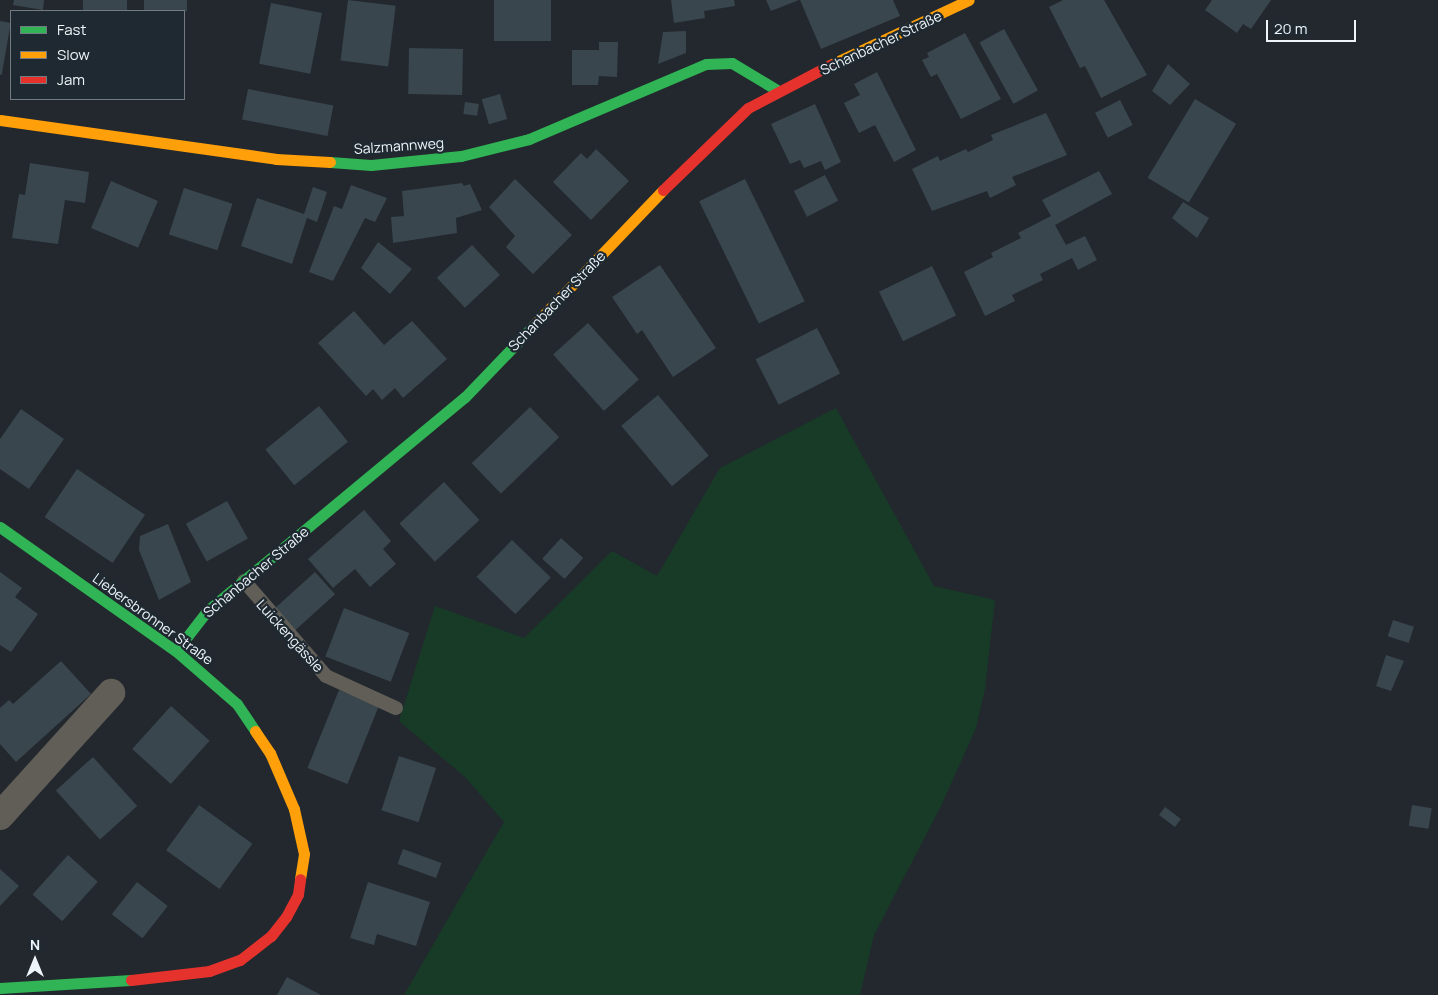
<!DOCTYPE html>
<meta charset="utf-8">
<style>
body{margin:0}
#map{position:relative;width:1438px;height:995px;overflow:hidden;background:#22282d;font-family:Manrope,sans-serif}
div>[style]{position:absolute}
.green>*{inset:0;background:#173b27}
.building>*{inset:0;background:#39464d;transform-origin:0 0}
.lane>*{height:14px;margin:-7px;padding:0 7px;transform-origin:7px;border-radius:7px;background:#615e57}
.street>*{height:28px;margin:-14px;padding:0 14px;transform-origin:14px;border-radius:14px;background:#615e57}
.fast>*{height:11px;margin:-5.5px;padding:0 5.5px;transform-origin:5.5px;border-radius:5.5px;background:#30b455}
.slow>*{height:11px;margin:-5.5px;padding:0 5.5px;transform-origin:5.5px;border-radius:5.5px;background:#ff9f0a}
.jam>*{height:11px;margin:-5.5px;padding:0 5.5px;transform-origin:5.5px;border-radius:5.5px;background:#e5322d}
span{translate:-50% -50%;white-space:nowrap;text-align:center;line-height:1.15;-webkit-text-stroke:4.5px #1e2931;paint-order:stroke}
.street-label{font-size:14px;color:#eef5fa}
.legend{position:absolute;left:10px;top:10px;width:175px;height:90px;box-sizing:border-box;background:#1e2931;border:1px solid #717b81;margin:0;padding:6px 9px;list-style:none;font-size:15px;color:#eef5fa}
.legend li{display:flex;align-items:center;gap:10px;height:25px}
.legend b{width:25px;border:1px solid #717b81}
.north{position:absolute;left:10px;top:935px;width:50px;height:50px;-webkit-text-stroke:4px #1e2931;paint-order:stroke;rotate:0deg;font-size:14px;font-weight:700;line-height:20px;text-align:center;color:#eef5fa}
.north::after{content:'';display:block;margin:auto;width:18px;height:22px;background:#eef5fa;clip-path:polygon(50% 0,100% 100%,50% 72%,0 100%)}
.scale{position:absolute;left:1266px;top:20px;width:90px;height:22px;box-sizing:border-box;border:2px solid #eef5fa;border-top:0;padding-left:6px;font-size:15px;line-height:18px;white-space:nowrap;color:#eef5fa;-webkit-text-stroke:4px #1e2931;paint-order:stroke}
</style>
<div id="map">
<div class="green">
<div style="clip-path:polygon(836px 408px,934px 586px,995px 600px,985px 689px,976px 728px,941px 806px,874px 935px,860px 995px,404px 995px,504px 822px,466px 778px,399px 721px,435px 606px,524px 638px,612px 551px,657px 576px,720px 468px)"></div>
</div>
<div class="building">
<div style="clip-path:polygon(14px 0,44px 0,43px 10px,13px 5px)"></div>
<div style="left:83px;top:0;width:44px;height:11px"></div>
<div style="left:144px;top:0;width:43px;height:11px"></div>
<div style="left:348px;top:0;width:48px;height:61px;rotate:7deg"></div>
<div style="left:494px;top:0;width:57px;height:41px"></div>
<div style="clip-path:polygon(671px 0,734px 0,735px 6px,704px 11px,705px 18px,674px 23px)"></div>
<div style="clip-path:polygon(766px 0,799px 0,771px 11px)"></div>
<div style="clip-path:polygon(800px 0,893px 0,900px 16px,821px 49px)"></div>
<div style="clip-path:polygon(1063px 0,1104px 0,1147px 75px,1101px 98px,1085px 66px,1080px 68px,1049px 7px)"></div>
<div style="clip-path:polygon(1212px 0,1271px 0,1251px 29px,1243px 24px,1237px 33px,1205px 10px)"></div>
<div style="left:271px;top:3px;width:52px;height:62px;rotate:11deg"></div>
<div style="left:0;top:21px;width:11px;height:53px;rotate:10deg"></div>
<div style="left:1004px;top:29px;width:70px;height:28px;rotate:61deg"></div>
<div style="clip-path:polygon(686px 31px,686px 53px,658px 64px,663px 32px)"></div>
<div style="clip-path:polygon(965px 33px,1001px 99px,961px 119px,937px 74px,931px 77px,922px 60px,929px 57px,927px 53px)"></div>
<div style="clip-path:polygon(599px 42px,618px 42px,617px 77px,599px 76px,598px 85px,572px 85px,572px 50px,599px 50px)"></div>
<div style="left:409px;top:48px;width:54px;height:46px;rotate:1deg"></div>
<div style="clip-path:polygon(1168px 64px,1190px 84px,1170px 105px,1152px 91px)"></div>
<div style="clip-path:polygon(877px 72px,916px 150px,894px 162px,875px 125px,859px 133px,844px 103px,860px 95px,854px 84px)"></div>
<div style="left:248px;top:89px;width:87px;height:31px;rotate:11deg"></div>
<div style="left:500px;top:94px;width:26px;height:19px;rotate:74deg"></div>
<div style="left:1195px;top:99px;width:48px;height:92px;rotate:31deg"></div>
<div style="left:1120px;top:100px;width:28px;height:28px;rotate:63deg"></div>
<div style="left:465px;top:102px;width:14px;height:12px;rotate:8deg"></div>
<div style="clip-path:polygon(815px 104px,841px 162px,825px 170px,821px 161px,804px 168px,800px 160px,790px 164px,771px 124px)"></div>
<div style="clip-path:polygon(1046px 113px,1067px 155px,1012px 177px,1016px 185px,990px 198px,987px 191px,932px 211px,912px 169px,938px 156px,940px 161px,966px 149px,968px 152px,993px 140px,991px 135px)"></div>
<div style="clip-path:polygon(596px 149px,629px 181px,591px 220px,553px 182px,581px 153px,587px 159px)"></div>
<div style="clip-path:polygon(30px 163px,89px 172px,85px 203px,65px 200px,58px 244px,12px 238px,19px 194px,25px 195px)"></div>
<div style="clip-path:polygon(1099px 171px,1112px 194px,1055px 225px,1066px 245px,1085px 236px,1097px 260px,1078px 270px,1072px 258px,1040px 274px,1043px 280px,1012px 295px,1015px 301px,985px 316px,964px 272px,993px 257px,991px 253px,1021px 238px,1018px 233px,1051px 216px,1042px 200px)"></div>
<div style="left:825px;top:175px;width:29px;height:35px;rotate:63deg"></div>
<div style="clip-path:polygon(515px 179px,572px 235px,533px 274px,506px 247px,515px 236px,489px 207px)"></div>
<div style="left:745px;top:179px;width:136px;height:51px;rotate:64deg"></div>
<div style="left:111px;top:181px;width:51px;height:51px;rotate:23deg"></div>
<div style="clip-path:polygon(462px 183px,464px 186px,470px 184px,482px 210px,456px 218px,457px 233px,393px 243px,391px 217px,404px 216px,402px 191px)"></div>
<div style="clip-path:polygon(351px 185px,387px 198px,375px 222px,365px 218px,333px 281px,309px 272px,334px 206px,342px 209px)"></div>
<div style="clip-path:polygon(313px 187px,327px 192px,317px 222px,307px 218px,292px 264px,241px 246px,257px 198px,304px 214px)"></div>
<div style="left:184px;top:188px;width:51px;height:49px;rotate:18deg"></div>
<div style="clip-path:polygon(1183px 202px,1209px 218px,1197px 238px,1172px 218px)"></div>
<div style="clip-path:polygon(378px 242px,412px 269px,390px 294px,361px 268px)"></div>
<div style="left:472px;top:245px;width:41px;height:48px;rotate:47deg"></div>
<div style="clip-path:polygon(660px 265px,716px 348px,673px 377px,642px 330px,637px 334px,612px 297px)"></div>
<div style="left:932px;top:266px;width:55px;height:59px;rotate:64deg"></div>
<div style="clip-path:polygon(354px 311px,384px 345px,412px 321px,447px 359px,403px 398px,395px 388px,382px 400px,373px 389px,366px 396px,318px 343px)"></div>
<div style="left:588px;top:323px;width:76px;height:47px;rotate:48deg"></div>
<div style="left:817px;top:328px;width:51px;height:69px;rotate:63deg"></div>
<div style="left:658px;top:395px;width:79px;height:48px;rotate:50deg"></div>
<div style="left:319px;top:406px;width:46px;height:69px;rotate:51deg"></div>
<div style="left:530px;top:407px;width:42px;height:81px;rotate:46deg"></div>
<div style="clip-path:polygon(21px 409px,64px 439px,29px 489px,0 469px,0 439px)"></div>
<div style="left:77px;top:469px;width:82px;height:58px;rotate:34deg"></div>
<div style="left:444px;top:482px;width:52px;height:61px;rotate:47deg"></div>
<div style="left:227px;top:501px;width:43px;height:47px;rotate:61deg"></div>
<div style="clip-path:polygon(364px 510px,391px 541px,383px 549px,396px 564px,370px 587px,355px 569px,333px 588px,308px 559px)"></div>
<div style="clip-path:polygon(168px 524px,191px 582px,159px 600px,139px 550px,140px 536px)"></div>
<div style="left:561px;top:538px;width:30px;height:28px;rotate:42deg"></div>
<div style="left:512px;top:540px;width:54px;height:51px;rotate:44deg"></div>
<div style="clip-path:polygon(0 572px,22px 588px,15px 597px,38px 614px,11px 652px,0 645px)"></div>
<div style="left:315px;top:572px;width:30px;height:54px;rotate:48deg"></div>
<div style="left:344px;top:608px;width:70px;height:52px;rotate:21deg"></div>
<div style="left:1393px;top:620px;width:22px;height:17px;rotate:18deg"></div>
<div style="clip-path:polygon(1386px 655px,1404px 661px,1391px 691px,1376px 686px)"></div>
<div style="clip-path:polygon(61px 661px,91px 694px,16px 762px,0 744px,0 708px,9px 700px,13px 704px)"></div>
<div style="left:339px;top:690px;width:43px;height:84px;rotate:22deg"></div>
<div style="left:171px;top:706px;width:52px;height:58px;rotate:42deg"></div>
<div style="left:399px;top:756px;width:39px;height:57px;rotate:18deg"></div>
<div style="left:93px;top:757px;width:66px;height:50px;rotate:48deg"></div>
<div style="left:199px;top:805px;width:66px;height:56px;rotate:36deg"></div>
<div style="left:1412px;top:805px;width:20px;height:21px;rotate:9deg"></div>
<div style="left:1165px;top:807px;width:20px;height:10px;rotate:37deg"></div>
<div style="left:403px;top:849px;width:41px;height:16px;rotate:20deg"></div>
<div style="left:68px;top:855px;width:40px;height:53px;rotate:42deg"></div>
<div style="clip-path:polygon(0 869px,19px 886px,0 906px)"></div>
<div style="left:137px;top:882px;width:39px;height:41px;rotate:38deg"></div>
<div style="clip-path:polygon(368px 882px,430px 902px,416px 946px,377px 934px,374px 945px,350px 938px)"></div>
<div style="clip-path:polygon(287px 977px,321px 995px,277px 995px)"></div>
</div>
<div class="lane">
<div style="left:244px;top:581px;width:125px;rotate:49.2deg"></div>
<div style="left:326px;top:676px;width:77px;rotate:24.6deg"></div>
</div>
<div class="street">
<div style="left:0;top:816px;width:166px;rotate:-47.9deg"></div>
</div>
<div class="fast">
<div style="left:330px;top:162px;width:41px;rotate:4.2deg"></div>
<div style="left:371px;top:165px;width:90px;rotate:-5.7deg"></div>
<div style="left:461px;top:156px;width:70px;rotate:-14deg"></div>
<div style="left:529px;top:139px;width:192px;rotate:-23deg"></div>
<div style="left:706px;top:64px;width:26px;rotate:-2deg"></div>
<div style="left:732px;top:63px;width:52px;rotate:31deg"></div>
<div style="left:0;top:527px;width:215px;rotate:35.2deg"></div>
<div style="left:176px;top:651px;width:81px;rotate:41deg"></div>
<div style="left:237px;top:704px;width:32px;rotate:56deg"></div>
<div style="left:176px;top:651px;width:51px;rotate:-52.2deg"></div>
<div style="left:207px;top:611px;width:335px;rotate:-39.7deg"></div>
<div style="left:465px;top:397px;width:100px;rotate:-46.2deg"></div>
<div style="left:0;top:988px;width:131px;rotate:-3.5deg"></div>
</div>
<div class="slow">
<div style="left:830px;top:65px;width:153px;rotate:-25.1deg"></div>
<div style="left:0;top:120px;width:279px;rotate:8deg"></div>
<div style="left:276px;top:159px;width:54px;rotate:3.2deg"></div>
<div style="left:534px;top:325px;width:187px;rotate:-46.3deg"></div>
<div style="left:255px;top:731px;width:27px;rotate:56deg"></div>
<div style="left:270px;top:753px;width:61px;rotate:66.8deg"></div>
<div style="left:294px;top:809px;width:46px;rotate:77.5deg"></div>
<div style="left:304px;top:854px;width:25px;rotate:99deg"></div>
</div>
<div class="jam">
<div style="left:663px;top:190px;width:118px;rotate:-44deg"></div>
<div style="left:748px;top:108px;width:93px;rotate:-27.7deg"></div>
<div style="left:131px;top:980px;width:79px;rotate:-6.6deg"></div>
<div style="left:209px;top:971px;width:33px;rotate:-20deg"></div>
<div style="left:240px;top:960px;width:39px;rotate:-38deg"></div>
<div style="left:271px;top:936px;width:24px;rotate:-52deg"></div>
<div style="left:286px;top:917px;width:26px;rotate:-62deg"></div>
<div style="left:298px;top:894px;width:15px;rotate:-82deg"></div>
</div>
<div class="street-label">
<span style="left:881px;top:43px;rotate:-25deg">Schanbacher Straße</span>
<span style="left:399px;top:146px;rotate:-4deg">Salzmannweg</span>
<span style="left:557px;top:301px;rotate:-46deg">Schanbacher Straße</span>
<span style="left:256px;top:572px;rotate:-40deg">Schanbacher Straße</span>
<span style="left:153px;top:619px;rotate:36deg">Liebersbronner Straße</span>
<span style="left:290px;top:636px;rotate:48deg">Luickengässle</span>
</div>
<ul class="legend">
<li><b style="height:6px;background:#30b455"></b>Fast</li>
<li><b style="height:6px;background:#ff9f0a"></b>Slow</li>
<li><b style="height:6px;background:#e5322d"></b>Jam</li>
</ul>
<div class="north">N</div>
<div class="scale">20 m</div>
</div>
